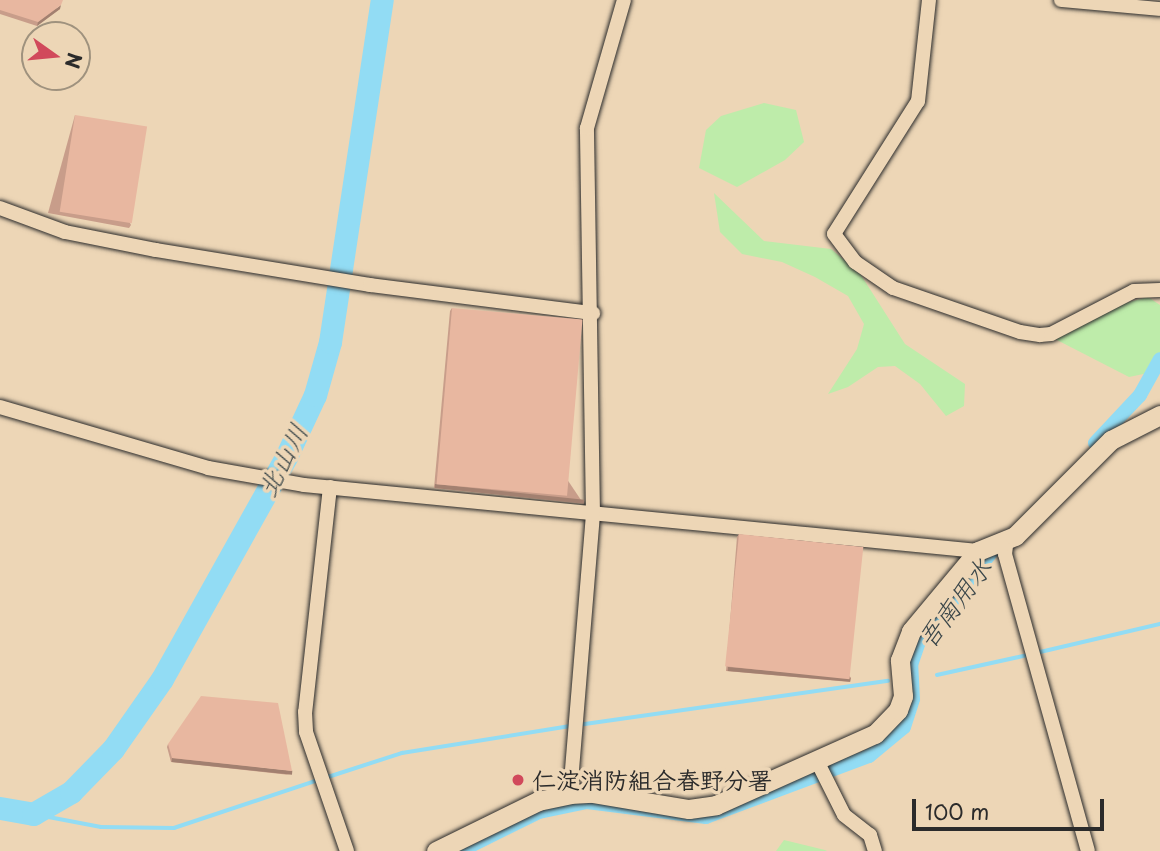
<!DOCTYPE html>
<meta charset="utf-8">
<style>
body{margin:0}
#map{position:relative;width:1160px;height:851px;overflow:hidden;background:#edd6b6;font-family:"Playpen Sans","Klee One",sans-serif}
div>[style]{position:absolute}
.green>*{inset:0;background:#beecaa}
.stream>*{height:3.5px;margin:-1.75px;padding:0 1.75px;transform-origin:1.75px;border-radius:1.75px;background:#92dcf4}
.canal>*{height:14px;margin:-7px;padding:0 7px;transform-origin:7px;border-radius:7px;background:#92dcf4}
.river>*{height:23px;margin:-11.5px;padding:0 11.5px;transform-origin:11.5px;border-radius:11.5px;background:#92dcf4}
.roads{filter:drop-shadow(0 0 2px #2b2b2b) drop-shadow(0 0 2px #2b2b2b)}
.minor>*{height:14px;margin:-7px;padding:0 7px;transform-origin:7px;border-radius:7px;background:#edd6b6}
.secondary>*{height:19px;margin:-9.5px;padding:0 9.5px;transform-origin:9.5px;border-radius:9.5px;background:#edd6b6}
.wall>*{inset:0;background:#c89d8a}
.shaded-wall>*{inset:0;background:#a28070;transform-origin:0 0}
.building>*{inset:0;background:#e8b7a0;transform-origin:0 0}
.dots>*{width:19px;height:19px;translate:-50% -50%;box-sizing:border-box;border:4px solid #edd6b6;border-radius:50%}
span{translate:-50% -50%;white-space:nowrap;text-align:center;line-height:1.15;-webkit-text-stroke:7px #edd6b6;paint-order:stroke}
.poi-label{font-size:24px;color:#2b2b2b;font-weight:700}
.left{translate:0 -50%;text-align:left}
.water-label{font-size:26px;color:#3a4649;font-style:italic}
.north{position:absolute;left:21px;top:21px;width:70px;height:70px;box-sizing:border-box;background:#edd6b6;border:2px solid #9f927e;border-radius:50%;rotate:105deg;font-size:19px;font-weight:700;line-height:28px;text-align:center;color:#2b2b2b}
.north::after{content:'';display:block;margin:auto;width:24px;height:32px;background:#d1495b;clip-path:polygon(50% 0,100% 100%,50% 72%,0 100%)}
.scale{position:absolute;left:912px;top:799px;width:192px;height:32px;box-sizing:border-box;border:4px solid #2b2b2b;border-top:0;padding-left:9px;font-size:21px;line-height:24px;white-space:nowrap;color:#2b2b2b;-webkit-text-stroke:5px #edd6b6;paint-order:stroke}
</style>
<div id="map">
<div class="green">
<div style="clip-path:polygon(764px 103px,796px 110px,804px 142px,785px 160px,737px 187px,699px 168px,706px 130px,721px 116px)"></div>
<div style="clip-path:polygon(714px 193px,764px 241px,831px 249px,859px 272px,905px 344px,965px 384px,964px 406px,946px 416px,920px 384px,895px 366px,878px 367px,848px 387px,828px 394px,857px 349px,864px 324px,848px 296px,815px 277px,782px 262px,742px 254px,720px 232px)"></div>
<div style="clip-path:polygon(1148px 297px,1160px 305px,1160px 357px,1153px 372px,1129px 377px,1055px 339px,1102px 309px)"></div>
<div style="clip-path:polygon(784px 840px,825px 850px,827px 851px,776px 851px)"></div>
</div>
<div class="stream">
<div style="left:1036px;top:653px;width:127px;rotate:-13.2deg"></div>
<div style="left:937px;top:675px;width:93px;rotate:-12.4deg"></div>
<div style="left:578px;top:725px;width:313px;rotate:-8.1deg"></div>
<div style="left:325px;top:778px;width:81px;rotate:-18deg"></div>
<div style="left:402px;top:753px;width:170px;rotate:-9.1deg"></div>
<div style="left:33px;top:814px;width:69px;rotate:10.8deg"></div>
<div style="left:101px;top:827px;width:73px;rotate:0.8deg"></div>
<div style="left:174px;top:828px;width:152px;rotate:-18.4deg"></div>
</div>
<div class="canal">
<div style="left:1095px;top:443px;width:66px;rotate:-46.8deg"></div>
<div style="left:1140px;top:395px;width:41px;rotate:-60.9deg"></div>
<div style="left:460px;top:851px;width:88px;rotate:-26.3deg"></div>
<div style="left:539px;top:812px;width:49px;rotate:-11.8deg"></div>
<div style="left:587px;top:802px;width:120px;rotate:7.2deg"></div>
<div style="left:706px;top:817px;width:174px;rotate:-20.5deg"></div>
<div style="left:869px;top:756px;width:45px;rotate:-39.6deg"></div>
<div style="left:904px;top:727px;width:29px;rotate:-72deg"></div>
<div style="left:913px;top:699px;width:34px;rotate:-93deg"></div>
<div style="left:911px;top:665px;width:24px;rotate:-71deg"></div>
<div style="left:919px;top:642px;width:126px;rotate:-51.1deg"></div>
</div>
<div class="river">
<div style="left:0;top:808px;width:34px;rotate:10deg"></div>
<div style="left:33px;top:814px;width:44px;rotate:-30.1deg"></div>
<div style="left:71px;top:792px;width:60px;rotate:-45.7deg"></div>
<div style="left:113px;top:749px;width:85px;rotate:-55deg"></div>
<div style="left:162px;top:679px;width:257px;rotate:-60.8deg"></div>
<div style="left:287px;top:455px;width:66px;rotate:-65deg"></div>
<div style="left:315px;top:395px;width:55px;rotate:-74.2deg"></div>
<div style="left:330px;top:342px;width:346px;rotate:-81.4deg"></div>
</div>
<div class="roads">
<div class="minor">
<div style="left:929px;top:0;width:102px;rotate:96.2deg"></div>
<div style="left:918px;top:101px;width:157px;rotate:122.3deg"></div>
<div style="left:834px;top:234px;width:35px;rotate:53deg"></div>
<div style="left:855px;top:262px;width:46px;rotate:34.4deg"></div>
<div style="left:893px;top:288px;width:134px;rotate:19.1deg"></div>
<div style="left:1020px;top:332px;width:20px;rotate:9deg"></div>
<div style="left:1040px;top:335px;width:11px;rotate:-5deg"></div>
<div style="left:1051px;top:334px;width:93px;rotate:-27.4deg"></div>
<div style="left:1134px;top:291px;width:26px;rotate:-2deg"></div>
<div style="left:1061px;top:0;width:99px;rotate:5.2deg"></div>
<div style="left:0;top:208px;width:69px;rotate:20.3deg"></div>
<div style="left:65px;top:232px;width:93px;rotate:11.2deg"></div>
<div style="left:156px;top:250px;width:217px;rotate:9.3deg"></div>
<div style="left:370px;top:285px;width:225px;rotate:7.2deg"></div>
<div style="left:0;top:407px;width:217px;rotate:16.3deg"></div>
<div style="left:208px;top:468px;width:97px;rotate:10deg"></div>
<div style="left:304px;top:485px;width:677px;rotate:5.59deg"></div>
<div style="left:330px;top:487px;width:226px;rotate:96.3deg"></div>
<div style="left:305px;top:712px;width:20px;rotate:87deg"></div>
<div style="left:306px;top:732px;width:126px;rotate:71deg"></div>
<div style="left:1007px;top:538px;width:16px;rotate:97deg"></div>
<div style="left:1005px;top:554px;width:308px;rotate:74.4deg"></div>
<div style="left:817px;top:761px;width:60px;rotate:63.4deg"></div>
<div style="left:844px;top:815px;width:33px;rotate:38deg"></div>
<div style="left:870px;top:835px;width:17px;rotate:73deg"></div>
<div style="left:570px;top:794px;width:280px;rotate:-85.3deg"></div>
<div style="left:593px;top:515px;width:387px;rotate:-90.9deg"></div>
<div style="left:587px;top:128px;width:133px;rotate:-73.9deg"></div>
</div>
<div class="secondary">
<div style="left:436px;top:851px;width:114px;rotate:-26.1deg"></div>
<div style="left:538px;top:801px;width:33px;rotate:-12deg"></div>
<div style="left:570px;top:794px;width:22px;rotate:-3deg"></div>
<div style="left:592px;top:793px;width:98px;rotate:9.4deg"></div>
<div style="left:689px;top:809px;width:27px;rotate:-8deg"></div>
<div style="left:716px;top:805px;width:174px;rotate:-24.1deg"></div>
<div style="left:875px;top:734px;width:33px;rotate:-46deg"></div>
<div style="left:898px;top:710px;width:15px;rotate:-70deg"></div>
<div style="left:903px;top:696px;width:36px;rotate:-95deg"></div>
<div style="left:900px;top:660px;width:31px;rotate:-69deg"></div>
<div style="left:911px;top:631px;width:104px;rotate:-50.1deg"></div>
<div style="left:978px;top:551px;width:40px;rotate:-22deg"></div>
<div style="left:1015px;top:536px;width:136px;rotate:-45deg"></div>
<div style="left:1111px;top:440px;width:55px;rotate:-27deg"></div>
</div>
</div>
<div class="wall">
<div style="clip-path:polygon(0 0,60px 9px,37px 26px,0 14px)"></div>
<div style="clip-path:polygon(75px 115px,131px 225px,129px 228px,48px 213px)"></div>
<div style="clip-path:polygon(452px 308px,583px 503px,434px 488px,450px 311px)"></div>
<div style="clip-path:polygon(739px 534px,851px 678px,850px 682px,726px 671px,737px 537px)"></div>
<div style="clip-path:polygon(168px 744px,290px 775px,171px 762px,167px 747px)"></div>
</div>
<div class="shaded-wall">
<div style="clip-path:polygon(61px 5px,60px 9px,37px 26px,38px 22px)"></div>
<div style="left:435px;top:484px;width:150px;height:4px;rotate:6deg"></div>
<div style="left:728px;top:667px;width:123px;height:4px;rotate:5deg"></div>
<div style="left:172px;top:758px;width:121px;height:4px;rotate:6deg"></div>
</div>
<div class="building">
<div style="clip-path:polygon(0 0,63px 0,61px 5px,38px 22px,0 10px)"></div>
<div style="left:75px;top:115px;width:73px;height:98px;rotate:9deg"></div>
<div style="left:452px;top:308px;width:131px;height:177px;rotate:5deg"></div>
<div style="left:739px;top:534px;width:125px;height:133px;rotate:6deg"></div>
<div style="clip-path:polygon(201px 696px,278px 703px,292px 771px,172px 758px,168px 744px)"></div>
</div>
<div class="dots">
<div style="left:518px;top:780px;background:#d1495b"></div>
</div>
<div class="poi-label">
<span class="left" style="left:532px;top:780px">仁淀消防組合春野分署</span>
</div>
<div class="water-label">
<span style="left:282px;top:460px;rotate:-63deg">北山川</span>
<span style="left:954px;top:603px;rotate:-53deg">吾南用水</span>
</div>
<div class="north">N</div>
<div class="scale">100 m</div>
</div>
